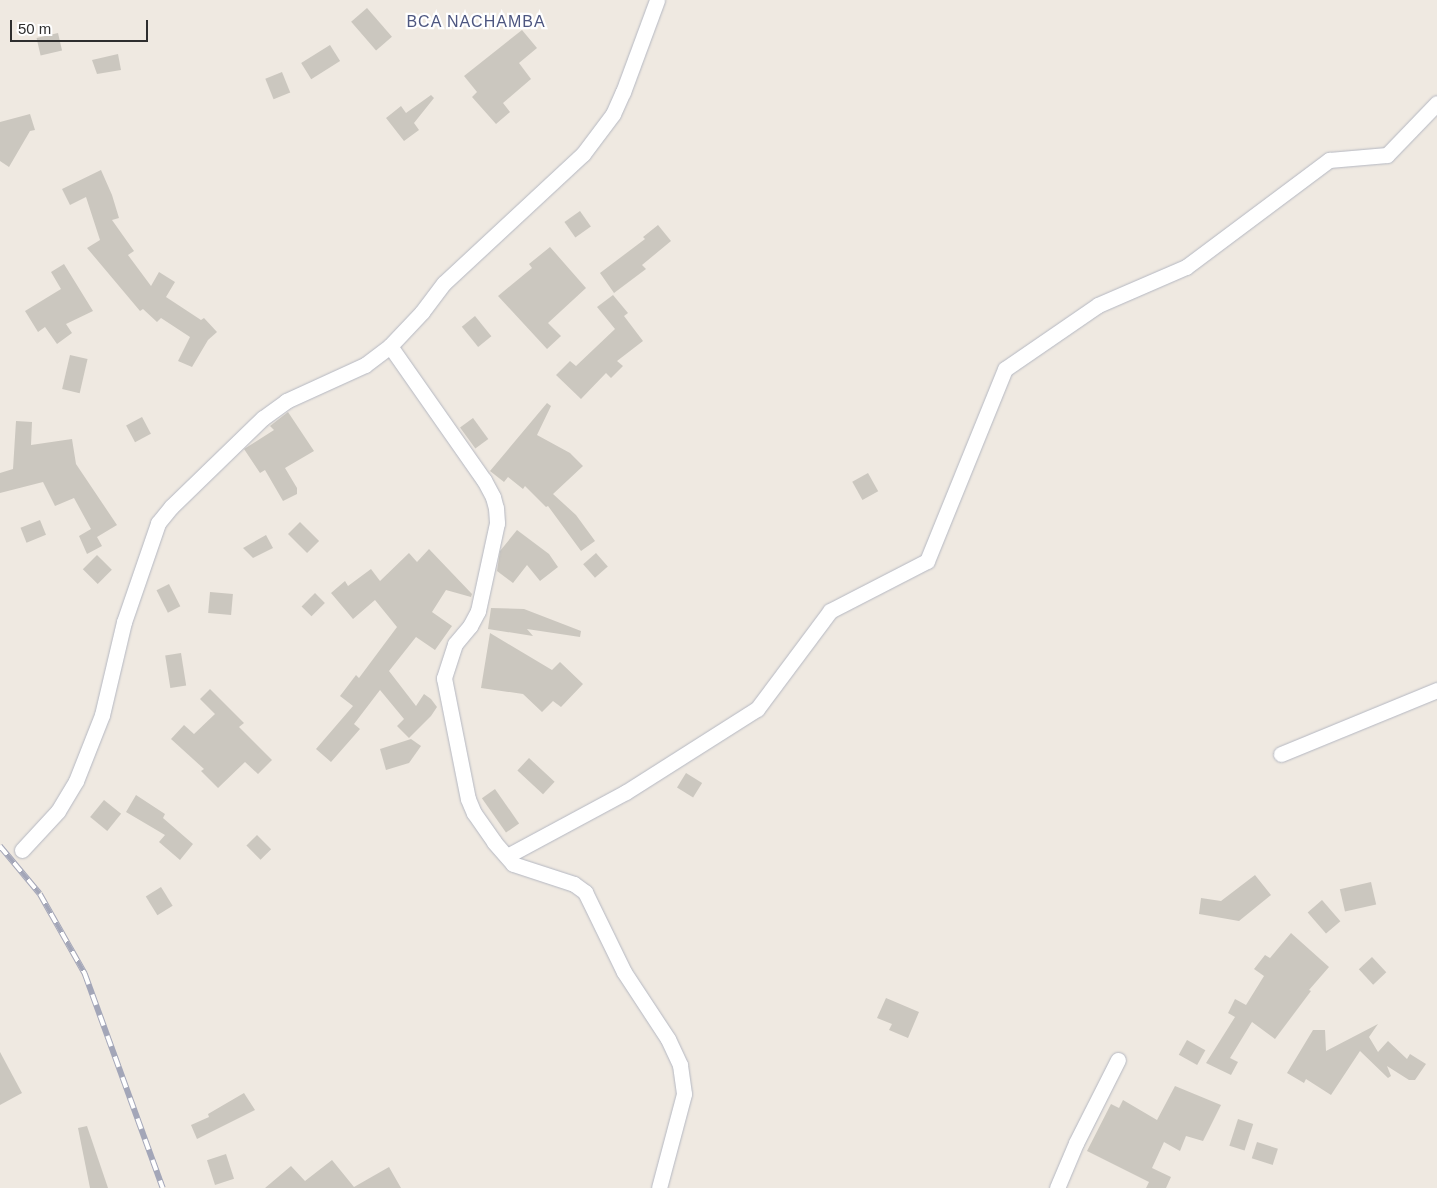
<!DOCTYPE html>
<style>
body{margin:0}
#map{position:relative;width:1437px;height:1188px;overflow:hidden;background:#efe9e1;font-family:Arial,sans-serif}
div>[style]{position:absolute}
.building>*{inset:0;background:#cbc7bf;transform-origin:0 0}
.roads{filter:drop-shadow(0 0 1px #b4b7c1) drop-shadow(0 0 1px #b4b7c1)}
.minor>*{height:15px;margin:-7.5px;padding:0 7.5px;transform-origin:7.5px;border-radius:7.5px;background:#fff}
.rail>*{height:5.5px;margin-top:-2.75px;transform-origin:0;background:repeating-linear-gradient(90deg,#fff 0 11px,#a3a6b8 0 22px);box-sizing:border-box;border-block:1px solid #a3a6b8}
span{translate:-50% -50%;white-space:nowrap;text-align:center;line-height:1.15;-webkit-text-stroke:4.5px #fff;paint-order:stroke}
.quarter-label{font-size:16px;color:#4d5680;letter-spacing:1px}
.scale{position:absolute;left:10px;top:20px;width:138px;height:22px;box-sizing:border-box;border:2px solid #2e2e2e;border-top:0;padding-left:6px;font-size:15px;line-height:18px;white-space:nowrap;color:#2e2e2e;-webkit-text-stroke:4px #fff;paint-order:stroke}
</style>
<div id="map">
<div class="building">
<div style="left:367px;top:8px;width:38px;height:21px;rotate:49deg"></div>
<div style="clip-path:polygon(522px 30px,537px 48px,519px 63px,531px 79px,503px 103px,510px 112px,496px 124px,472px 97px,477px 92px,464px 76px)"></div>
<div style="left:58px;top:33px;width:18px;height:22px;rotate:77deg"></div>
<div style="left:330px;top:45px;width:19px;height:34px;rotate:58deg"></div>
<div style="clip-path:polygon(118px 54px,121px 70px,97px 74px,92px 60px)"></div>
<div style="left:282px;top:72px;width:22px;height:18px;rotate:68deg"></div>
<div style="clip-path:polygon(431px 95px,434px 98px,414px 123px,419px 130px,404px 141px,386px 118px,401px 106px,406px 113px)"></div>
<div style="clip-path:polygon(30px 114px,35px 130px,30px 131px,9px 167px,0 161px,0 122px)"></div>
<div style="clip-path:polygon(101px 170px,112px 195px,119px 218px,112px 220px,134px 251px,128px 255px,151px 286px,159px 272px,175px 282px,166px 297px,201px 320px,204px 318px,217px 332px,208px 340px,192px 367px,178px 361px,190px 337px,161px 318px,157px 322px,143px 309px,140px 311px,87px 248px,100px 240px,86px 197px,70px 205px,62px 189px)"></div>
<div style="left:580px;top:211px;width:19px;height:19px;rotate:55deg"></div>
<div style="clip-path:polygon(658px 225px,671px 241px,642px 265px,646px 269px,614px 293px,600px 273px,645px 239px,643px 237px)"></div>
<div style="clip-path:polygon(550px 247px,586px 288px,548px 323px,561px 336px,547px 349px,498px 296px,532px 268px,529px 264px)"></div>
<div style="clip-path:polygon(64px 264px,93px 311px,66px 324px,72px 333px,57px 344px,45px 327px,38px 332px,25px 311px,61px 289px,51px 272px)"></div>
<div style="clip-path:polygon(613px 295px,628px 313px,624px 316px,643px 341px,617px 361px,623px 366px,611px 378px,606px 373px,581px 399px,556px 375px,570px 361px,576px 366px,615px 329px,597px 307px)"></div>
<div style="left:475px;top:316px;width:26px;height:17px;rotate:51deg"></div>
<div style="left:70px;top:355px;width:18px;height:35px;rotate:13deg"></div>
<div style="clip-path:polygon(547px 403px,551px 406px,537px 435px,570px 453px,583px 466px,553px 494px,576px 515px,595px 541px,581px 551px,548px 506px,546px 507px,525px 486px,523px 489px,508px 477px,504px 482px,490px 471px)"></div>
<div style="clip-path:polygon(288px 412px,314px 451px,285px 468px,297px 488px,297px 494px,283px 501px,265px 470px,260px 473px,244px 449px,274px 430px,270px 426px)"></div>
<div style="left:142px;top:417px;width:19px;height:18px;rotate:62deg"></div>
<div style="left:473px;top:418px;width:26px;height:16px;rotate:54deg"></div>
<div style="clip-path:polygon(16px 421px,32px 422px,31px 445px,72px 439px,76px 464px,117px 525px,97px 537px,102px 546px,87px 554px,79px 536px,91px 529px,74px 498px,55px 506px,43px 482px,0 493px,0 473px,13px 469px)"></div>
<div style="left:868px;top:473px;width:21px;height:18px;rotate:61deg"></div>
<div style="left:40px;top:520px;width:16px;height:21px;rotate:68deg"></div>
<div style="left:300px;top:522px;width:27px;height:17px;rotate:45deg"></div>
<div style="clip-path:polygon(517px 530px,549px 554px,558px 567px,540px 581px,527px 565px,513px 583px,497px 571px,500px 551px)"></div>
<div style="clip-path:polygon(266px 535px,273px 548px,253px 558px,243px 548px)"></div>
<div style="clip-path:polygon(429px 549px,472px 594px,471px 597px,446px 590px,432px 612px,452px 626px,435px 650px,416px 637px,389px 671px,416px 706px,424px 694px,431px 699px,437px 707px,431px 716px,409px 738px,397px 726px,404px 719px,380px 690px,354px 724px,360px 729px,331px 762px,316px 749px,353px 706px,340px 696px,356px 675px,359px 678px,397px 627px,375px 600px,353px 619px,331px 593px,345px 581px,348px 586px,371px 569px,380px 581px,409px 553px,417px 562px)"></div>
<div style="left:596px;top:553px;width:18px;height:17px;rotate:49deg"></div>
<div style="left:97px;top:555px;width:21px;height:20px;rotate:45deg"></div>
<div style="left:169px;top:584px;width:25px;height:14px;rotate:63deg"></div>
<div style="left:210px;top:592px;width:23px;height:21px;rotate:5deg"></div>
<div style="left:315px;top:593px;width:14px;height:19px;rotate:45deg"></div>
<div style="clip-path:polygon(491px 608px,524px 609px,581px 631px,580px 637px,527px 629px,533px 636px,488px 629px)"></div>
<div style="clip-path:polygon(490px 633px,552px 670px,560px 662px,583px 684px,561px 707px,553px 701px,542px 712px,523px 694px,481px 688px)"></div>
<div style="left:181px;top:653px;width:33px;height:16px;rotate:81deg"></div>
<div style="clip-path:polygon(210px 689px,244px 723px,239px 727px,272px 760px,258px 774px,245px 762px,218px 788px,201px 771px,204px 769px,171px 739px,184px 725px,194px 734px,215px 714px,200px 699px)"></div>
<div style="clip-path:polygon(411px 739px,421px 746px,409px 763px,386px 770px,380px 749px)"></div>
<div style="left:529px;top:758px;width:35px;height:17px;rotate:43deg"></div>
<div style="left:686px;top:773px;width:19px;height:17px;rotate:32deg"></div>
<div style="left:495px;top:789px;width:42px;height:16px;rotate:55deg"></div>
<div style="clip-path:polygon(136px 795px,165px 814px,163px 818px,193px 844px,180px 860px,159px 842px,165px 835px,126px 812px)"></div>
<div style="left:104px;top:800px;width:22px;height:22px;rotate:39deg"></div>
<div style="left:257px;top:835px;width:20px;height:15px;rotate:45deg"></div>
<div style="clip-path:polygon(1255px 875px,1271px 895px,1239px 921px,1199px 914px,1201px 898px,1221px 901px)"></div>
<div style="left:1371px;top:882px;width:23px;height:32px;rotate:77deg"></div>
<div style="left:161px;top:887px;width:22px;height:18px;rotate:58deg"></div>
<div style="left:1322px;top:900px;width:28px;height:19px;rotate:49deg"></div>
<div style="clip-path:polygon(1291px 933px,1329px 967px,1309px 990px,1311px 991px,1275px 1039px,1252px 1022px,1230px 1058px,1238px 1062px,1231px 1075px,1206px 1063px,1235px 1017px,1228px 1013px,1235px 999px,1246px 1005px,1264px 976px,1254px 969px,1265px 955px,1270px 958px)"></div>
<div style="left:1372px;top:957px;width:21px;height:18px;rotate:47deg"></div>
<div style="clip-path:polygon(886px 998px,919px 1012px,908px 1038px,889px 1030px,892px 1024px,877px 1018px)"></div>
<div style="clip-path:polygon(1378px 1024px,1369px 1037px,1378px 1052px,1388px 1041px,1407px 1059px,1410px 1054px,1426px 1064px,1415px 1080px,1409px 1080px,1387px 1066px,1391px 1076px,1388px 1078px,1360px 1051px,1331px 1095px,1306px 1079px,1304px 1083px,1287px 1073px,1313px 1030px,1325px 1030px,1326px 1051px)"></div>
<div style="left:1187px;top:1040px;width:21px;height:17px;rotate:29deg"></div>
<div style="clip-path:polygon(0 1052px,22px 1093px,0 1105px)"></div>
<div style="clip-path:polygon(1175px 1086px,1221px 1105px,1203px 1141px,1186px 1136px,1180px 1151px,1164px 1142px,1152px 1168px,1171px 1177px,1166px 1188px,1146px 1188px,1149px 1182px,1087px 1151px,1111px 1104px,1119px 1108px,1123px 1100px,1157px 1120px)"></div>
<div style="clip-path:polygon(244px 1093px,255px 1110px,197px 1139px,191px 1125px,209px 1117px,208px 1114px)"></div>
<div style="left:1238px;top:1119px;width:16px;height:28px;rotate:18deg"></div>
<div style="clip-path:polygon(87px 1126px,108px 1188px,90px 1188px,78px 1128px)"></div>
<div style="left:1257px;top:1142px;width:22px;height:17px;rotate:18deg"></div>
<div style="left:226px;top:1154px;width:26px;height:20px;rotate:72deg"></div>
<div style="clip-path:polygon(332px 1160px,354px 1187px,389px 1167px,401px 1188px,265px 1188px,291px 1166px,305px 1181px)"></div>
</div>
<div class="roads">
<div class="minor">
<div style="left:390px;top:346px;width:164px;rotate:55deg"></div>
<div style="left:484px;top:480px;width:19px;rotate:62deg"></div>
<div style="left:493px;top:497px;width:11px;rotate:75deg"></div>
<div style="left:496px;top:508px;width:15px;rotate:86deg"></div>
<div style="left:497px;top:523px;width:90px;rotate:102.2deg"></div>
<div style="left:478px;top:611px;width:17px;rotate:118deg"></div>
<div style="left:470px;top:626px;width:23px;rotate:130deg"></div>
<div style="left:455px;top:644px;width:36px;rotate:108deg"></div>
<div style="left:444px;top:678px;width:123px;rotate:78.8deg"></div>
<div style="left:468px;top:799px;width:15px;rotate:67deg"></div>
<div style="left:474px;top:813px;width:35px;rotate:55deg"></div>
<div style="left:494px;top:842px;width:29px;rotate:49deg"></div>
<div style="left:513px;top:864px;width:64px;rotate:18.2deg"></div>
<div style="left:574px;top:884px;width:14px;rotate:36deg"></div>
<div style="left:585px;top:892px;width:89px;rotate:64deg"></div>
<div style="left:624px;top:972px;width:80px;rotate:56.7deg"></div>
<div style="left:668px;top:1039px;width:29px;rotate:65deg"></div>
<div style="left:680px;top:1065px;width:29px;rotate:82deg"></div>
<div style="left:684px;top:1094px;width:97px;rotate:104.9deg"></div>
<div style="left:1281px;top:754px;width:169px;rotate:-22.3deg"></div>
<div style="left:22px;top:850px;width:53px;rotate:-47.3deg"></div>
<div style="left:58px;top:811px;width:35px;rotate:-59deg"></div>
<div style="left:76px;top:781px;width:71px;rotate:-68.5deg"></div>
<div style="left:102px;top:715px;width:96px;rotate:-76.7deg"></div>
<div style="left:124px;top:622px;width:105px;rotate:-71deg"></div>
<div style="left:158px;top:523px;width:21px;rotate:-51deg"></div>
<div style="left:171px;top:507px;width:128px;rotate:-44.1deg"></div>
<div style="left:263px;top:418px;width:29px;rotate:-36deg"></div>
<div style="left:286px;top:401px;width:87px;rotate:-24.5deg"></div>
<div style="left:365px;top:365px;width:31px;rotate:-37deg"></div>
<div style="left:390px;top:346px;width:47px;rotate:-46.7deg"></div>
<div style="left:422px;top:312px;width:36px;rotate:-53deg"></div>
<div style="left:444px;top:283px;width:190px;rotate:-42.9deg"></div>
<div style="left:583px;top:154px;width:50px;rotate:-53.1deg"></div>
<div style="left:613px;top:114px;width:24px;rotate:-66deg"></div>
<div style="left:623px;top:92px;width:98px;rotate:-69.7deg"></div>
<div style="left:507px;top:856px;width:135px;rotate:-28.3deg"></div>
<div style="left:626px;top:792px;width:155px;rotate:-32.4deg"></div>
<div style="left:757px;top:709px;width:122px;rotate:-53.3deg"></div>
<div style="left:830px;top:611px;width:109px;rotate:-27.3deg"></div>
<div style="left:927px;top:561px;width:207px;rotate:-67.9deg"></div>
<div style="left:1005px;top:369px;width:113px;rotate:-34.5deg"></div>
<div style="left:1098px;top:305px;width:96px;rotate:-23.4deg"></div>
<div style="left:1186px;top:267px;width:179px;rotate:-36.8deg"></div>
<div style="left:1329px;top:160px;width:58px;rotate:-4.9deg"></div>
<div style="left:1387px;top:155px;width:72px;rotate:-46.1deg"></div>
<div style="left:1057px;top:1188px;width:49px;rotate:-67.1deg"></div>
<div style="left:1076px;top:1143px;width:93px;rotate:-63.2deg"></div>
</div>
</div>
<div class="rail">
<div style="left:0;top:846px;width:62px;rotate:50.2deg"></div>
<div style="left:40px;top:894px;width:92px;rotate:60.6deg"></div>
<div style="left:85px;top:974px;width:228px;rotate:70deg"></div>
</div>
<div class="quarter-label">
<span style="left:476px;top:22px">BCA NACHAMBA</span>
</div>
<div class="scale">50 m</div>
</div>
